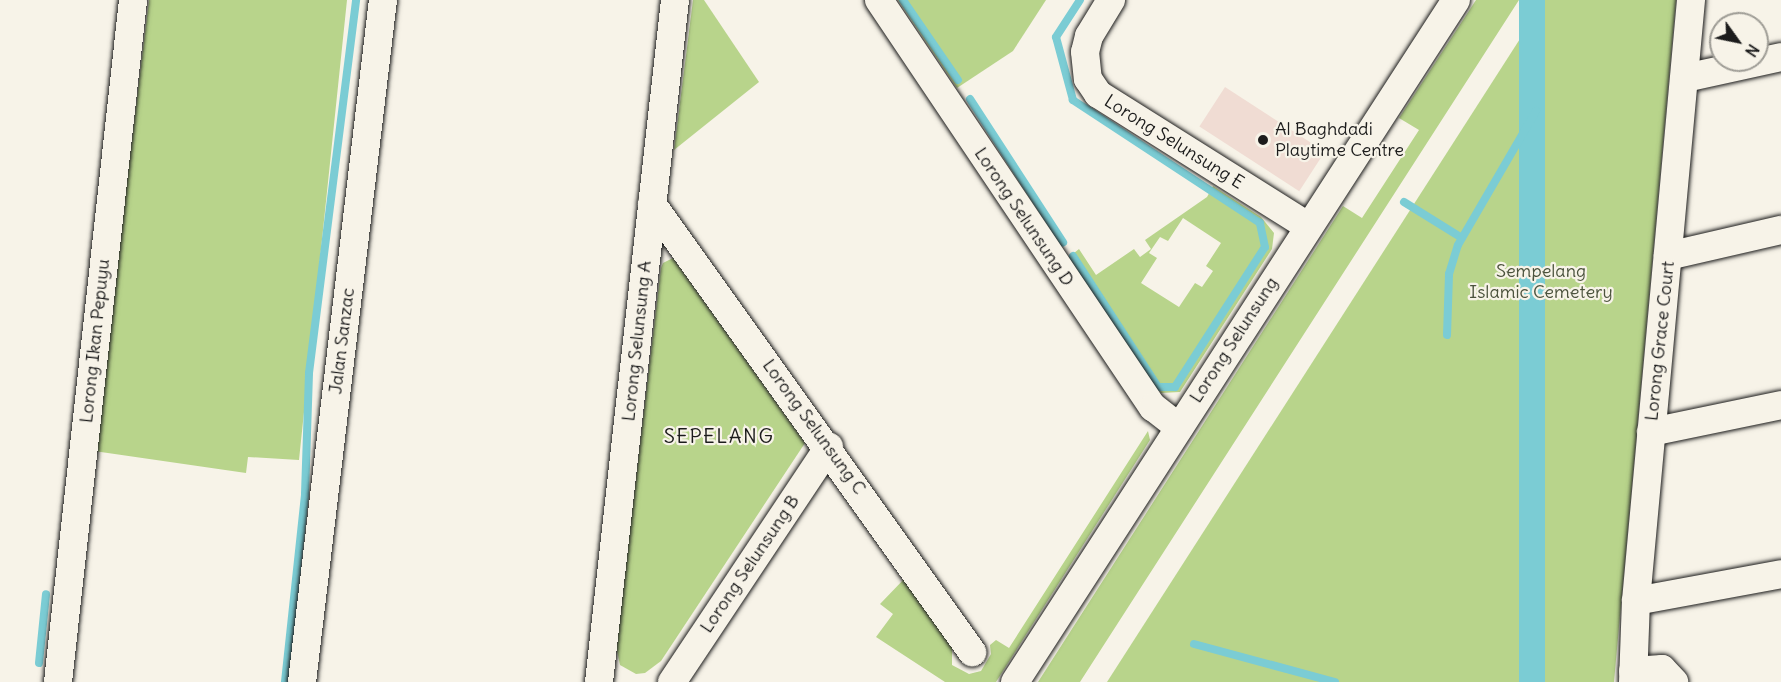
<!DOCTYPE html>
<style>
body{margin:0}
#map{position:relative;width:1781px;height:682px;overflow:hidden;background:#f7f3e8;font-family:Delius,sans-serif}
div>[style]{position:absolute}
.built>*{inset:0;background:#f0dcd3;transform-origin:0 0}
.green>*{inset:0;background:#b8d48b}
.water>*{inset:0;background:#7bccd4;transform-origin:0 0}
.stream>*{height:8px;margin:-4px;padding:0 4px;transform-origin:4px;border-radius:4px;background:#7bccd4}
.roads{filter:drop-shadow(0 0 2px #1c1c1c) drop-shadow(0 0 2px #1c1c1c)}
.street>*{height:28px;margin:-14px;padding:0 14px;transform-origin:14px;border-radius:14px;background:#f7f3e8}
.dots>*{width:16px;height:16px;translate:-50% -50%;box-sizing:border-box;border:3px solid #f7f3e8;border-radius:50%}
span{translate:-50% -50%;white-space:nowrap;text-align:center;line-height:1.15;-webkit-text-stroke:4.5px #f7f3e8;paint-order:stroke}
.poi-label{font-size:18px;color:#1c1c1c}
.left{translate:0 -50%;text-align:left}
.street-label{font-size:18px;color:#1c1c1c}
.park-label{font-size:18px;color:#4b533d}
.neighbourhood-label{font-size:20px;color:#1c1c1c;letter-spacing:1.5px}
.north{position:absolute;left:1709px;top:12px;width:60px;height:60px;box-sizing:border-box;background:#f7f3e8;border:2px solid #9f9d96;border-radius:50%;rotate:123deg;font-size:16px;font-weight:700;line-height:24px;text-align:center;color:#1c1c1c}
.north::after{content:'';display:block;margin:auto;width:21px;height:27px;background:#1c1c1c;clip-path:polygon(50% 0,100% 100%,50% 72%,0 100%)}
</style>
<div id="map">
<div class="built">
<div style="left:1225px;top:87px;width:119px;height:47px;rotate:33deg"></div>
</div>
<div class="green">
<div style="clip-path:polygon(149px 0,347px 0,299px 460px,248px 457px,246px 473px,94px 451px)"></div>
<div style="clip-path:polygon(693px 0,704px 0,759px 82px,674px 150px)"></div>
<div style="clip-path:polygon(898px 0,1046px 0,1013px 51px,957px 88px)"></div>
<div style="clip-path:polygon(1476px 0,1519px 0,1080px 682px,1038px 682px,1343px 206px,1362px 218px,1419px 130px,1399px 118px)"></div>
<div style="clip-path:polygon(1545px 0,1676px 0,1614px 682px,1107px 682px)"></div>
<div style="clip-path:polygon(evenodd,1213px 186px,1261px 217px,1274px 233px,1272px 249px,1180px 392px,1161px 393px,1069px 257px,1079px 249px,1096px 275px,1134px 249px,1140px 257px,1151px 249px,1145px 240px,1207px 197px,1213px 186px,1183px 218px,1221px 243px,1206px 266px,1213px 271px,1202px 287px,1195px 283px,1179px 307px,1141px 283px,1157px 258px,1149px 253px,1160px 237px,1168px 241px,1183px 218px)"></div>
<div style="clip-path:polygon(673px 258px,805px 443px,661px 661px,645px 673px,636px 674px,620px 665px,616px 646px,661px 268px,663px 263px)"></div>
<div style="clip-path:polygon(1148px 431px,1150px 440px,996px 682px,945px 682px,876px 637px,893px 614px,880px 604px,906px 577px,952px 646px,952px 665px,969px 674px,981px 671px,991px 654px,990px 645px,996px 640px,1009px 648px)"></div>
</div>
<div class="water">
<div style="left:1519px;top:0;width:26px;height:811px"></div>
</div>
<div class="stream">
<div style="left:903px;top:0;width:97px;rotate:55.5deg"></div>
<div style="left:970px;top:99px;width:171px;rotate:57deg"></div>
<div style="left:1404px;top:202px;width:68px;rotate:31.8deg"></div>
<div style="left:1073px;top:256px;width:156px;rotate:57deg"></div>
<div style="left:1158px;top:387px;width:17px"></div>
<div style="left:1175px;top:387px;width:166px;rotate:-57.3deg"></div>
<div style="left:1265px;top:247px;width:25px;rotate:-102deg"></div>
<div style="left:1260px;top:223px;width:224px;rotate:-146.7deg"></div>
<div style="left:1073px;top:100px;width:65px;rotate:-105.1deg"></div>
<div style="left:1056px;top:37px;width:44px;rotate:-57deg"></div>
<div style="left:1447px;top:335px;width:61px;rotate:-88.1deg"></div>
<div style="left:1449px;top:274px;width:30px;rotate:-73deg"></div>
<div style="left:1458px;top:245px;width:155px;rotate:-59.8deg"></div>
<div style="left:1194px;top:644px;width:146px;rotate:15.1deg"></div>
<div style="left:39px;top:663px;width:69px;rotate:-84.2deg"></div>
<div style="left:285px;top:682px;width:189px;rotate:-83.9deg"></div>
<div style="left:305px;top:494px;width:121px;rotate:-88.1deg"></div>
<div style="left:309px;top:373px;width:376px;rotate:-82.8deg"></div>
</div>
<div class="roads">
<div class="street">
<div style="left:879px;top:0;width:491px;rotate:56.1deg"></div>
<div style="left:1153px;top:407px;width:33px;rotate:38deg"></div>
<div style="left:1111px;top:0;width:42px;rotate:121.4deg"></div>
<div style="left:1089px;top:36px;width:16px;rotate:104deg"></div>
<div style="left:1085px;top:52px;width:27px;rotate:84deg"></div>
<div style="left:1088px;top:79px;width:18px;rotate:56deg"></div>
<div style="left:1098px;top:94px;width:248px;rotate:32.2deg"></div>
<div style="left:1685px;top:78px;width:98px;rotate:-12.3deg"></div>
<div style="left:652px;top:204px;width:551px;rotate:54.46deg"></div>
<div style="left:1668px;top:256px;width:116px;rotate:-13deg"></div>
<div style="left:1651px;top:432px;width:133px;rotate:-11.7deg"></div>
<div style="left:1636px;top:601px;width:147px;rotate:-10.5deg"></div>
<div style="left:1633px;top:671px;width:29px;rotate:-4deg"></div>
<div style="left:1662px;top:669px;width:18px;rotate:47deg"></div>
<div style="left:58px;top:682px;width:686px;rotate:-83.72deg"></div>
<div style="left:302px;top:682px;width:687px;rotate:-83.23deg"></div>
<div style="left:599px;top:682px;width:686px;rotate:-83.64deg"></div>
<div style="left:672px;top:682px;width:283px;rotate:-56.3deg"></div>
<div style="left:1015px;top:682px;width:812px;rotate:-57.11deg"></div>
<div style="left:1633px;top:682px;width:81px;rotate:-87.9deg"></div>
<div style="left:1636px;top:601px;width:604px;rotate:-84.77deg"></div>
</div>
</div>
<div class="dots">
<div style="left:1263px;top:140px;background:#1c1c1c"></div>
</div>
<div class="poi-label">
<span class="left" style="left:1275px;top:140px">Al Baghdadi<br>Playtime Centre</span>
</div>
<div class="street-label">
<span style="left:1174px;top:142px;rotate:32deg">Lorong Selunsung E</span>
<span style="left:1024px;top:217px;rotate:56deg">Lorong Selunsung D</span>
<span style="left:1234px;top:340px;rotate:-57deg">Lorong Selunsung</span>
<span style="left:95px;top:341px;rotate:-84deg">Lorong Ikan Pepuyu</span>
<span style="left:342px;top:341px;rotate:-83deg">Jalan Sanzac</span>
<span style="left:637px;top:341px;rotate:-84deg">Lorong Selunsung A</span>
<span style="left:1660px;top:341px;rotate:-84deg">Lorong Grace Court</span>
<span style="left:814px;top:427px;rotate:54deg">Lorong Selunsung C</span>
<span style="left:750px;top:564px;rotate:-56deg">Lorong Selunsung B</span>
</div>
<div class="park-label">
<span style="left:1541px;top:282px">Sempelang<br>Islamic Cemetery</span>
</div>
<div class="neighbourhood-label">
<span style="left:719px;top:435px">SEPELANG</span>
</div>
<div class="north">N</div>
</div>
